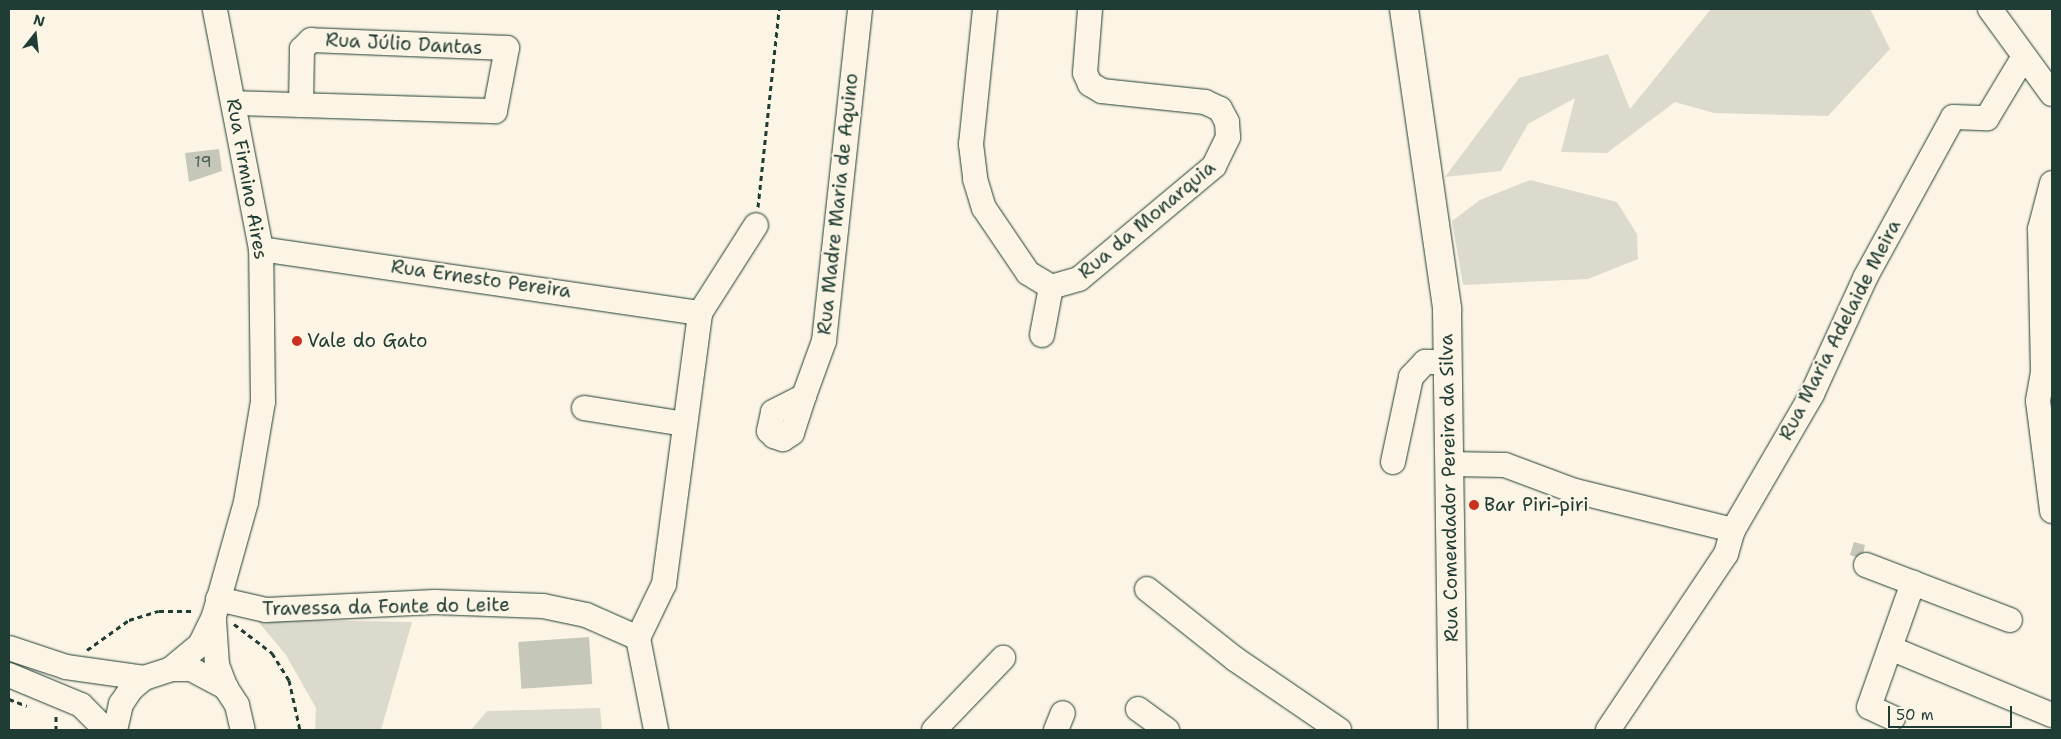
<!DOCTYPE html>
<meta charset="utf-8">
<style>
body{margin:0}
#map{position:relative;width:2061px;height:739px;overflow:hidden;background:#fcf5e5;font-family:"Shantell Sans",sans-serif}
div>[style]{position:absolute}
.green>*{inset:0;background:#dcdacc}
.building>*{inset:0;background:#c5c7b9;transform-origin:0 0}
.path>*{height:3px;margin-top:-1.5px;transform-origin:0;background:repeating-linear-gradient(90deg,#1f3d34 0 5px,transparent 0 9px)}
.roads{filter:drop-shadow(0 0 1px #1f3d34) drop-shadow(0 0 1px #1f3d34)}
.minor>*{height:24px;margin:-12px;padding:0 12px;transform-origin:12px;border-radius:12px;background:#fcf5e5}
.major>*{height:28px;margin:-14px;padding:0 14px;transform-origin:14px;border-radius:14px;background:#fcf5e5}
.dots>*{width:14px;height:14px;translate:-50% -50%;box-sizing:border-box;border:2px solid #fcf5e5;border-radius:50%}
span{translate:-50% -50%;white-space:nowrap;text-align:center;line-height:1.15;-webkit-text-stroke:4.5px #fcf5e5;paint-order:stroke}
.number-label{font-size:16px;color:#486055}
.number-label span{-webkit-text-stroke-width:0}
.street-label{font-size:19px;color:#1f3d34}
.poi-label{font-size:19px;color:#1f3d34}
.left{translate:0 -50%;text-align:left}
.frame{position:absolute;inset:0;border:10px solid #1f3d34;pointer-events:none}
.north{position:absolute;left:10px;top:10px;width:50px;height:50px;-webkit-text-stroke:4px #fcf5e5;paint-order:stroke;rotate:16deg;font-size:14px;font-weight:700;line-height:20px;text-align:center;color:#1f3d34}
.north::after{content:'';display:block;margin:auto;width:18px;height:22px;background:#1f3d34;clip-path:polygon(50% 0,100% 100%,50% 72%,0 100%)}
.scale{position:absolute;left:1888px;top:706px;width:124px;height:22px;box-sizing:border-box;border:2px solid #1f3d34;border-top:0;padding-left:6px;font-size:15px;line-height:18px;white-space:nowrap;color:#1f3d34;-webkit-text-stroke:4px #fcf5e5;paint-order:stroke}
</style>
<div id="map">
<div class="green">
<div style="clip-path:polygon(1711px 9px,1870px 9px,1890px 49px,1828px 116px,1714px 113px,1675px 102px,1607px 153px,1561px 152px,1575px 98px,1528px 124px,1501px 171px,1445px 177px,1519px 78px,1608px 54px,1630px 109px)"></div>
<div style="clip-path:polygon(1530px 180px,1617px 202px,1637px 234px,1638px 259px,1588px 279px,1463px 285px,1452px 221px,1480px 200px)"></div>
<div style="clip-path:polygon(256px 619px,412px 622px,381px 730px,315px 730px,316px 708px,286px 655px)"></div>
<div style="clip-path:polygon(600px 708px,602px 730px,471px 730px,487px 711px)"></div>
</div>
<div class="building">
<div style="clip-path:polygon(219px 149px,222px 171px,189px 182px,185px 153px)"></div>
<div style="clip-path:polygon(1854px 542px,1865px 545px,1862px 559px,1850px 555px)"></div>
<div style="left:589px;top:637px;width:47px;height:71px;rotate:86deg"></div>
</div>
<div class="path">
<div style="left:758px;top:207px;width:199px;rotate:-83.9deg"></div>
<div style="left:234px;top:624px;width:48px;rotate:37.3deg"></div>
<div style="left:272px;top:653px;width:32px;rotate:58deg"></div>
<div style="left:289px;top:680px;width:51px;rotate:77.6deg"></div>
<div style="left:87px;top:650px;width:52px;rotate:-35.5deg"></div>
<div style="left:129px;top:620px;width:31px;rotate:-17deg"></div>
<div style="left:159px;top:611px;width:36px"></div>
<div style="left:9px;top:699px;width:19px;rotate:21deg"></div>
<div style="left:56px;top:730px;width:15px;rotate:-90deg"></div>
</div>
<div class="roads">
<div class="minor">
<div style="left:985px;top:9px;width:136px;rotate:95.9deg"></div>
<div style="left:971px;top:144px;width:35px;rotate:83deg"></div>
<div style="left:975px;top:179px;width:30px;rotate:73deg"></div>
<div style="left:984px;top:208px;width:78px;rotate:55.9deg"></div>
<div style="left:1028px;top:273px;width:27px;rotate:31deg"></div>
<div style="left:1990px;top:9px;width:105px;rotate:53.9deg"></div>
<div style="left:234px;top:103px;width:261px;rotate:1.8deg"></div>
<div style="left:495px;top:111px;width:64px;rotate:-79.2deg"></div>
<div style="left:507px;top:48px;width:196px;rotate:-177.7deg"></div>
<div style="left:311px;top:40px;width:13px;rotate:135deg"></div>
<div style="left:302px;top:49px;width:56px;rotate:91deg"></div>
<div style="left:2052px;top:183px;width:48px;rotate:104.6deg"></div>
<div style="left:2040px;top:229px;width:143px;rotate:88.8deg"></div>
<div style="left:2043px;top:372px;width:29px;rotate:100deg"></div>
<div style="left:2038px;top:401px;width:111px;rotate:82.7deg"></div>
<div style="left:261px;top:249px;width:444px;rotate:8.3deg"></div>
<div style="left:1051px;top:287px;width:29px;rotate:-16deg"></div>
<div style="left:1079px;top:279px;width:176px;rotate:-39.9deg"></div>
<div style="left:1214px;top:166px;width:32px;rotate:-64deg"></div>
<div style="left:1228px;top:137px;width:15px;rotate:-94deg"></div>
<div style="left:1227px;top:122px;width:15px;rotate:-118deg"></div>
<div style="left:1220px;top:109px;width:17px;rotate:-155deg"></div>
<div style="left:1205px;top:102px;width:104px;rotate:-173.9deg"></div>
<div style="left:1102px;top:91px;width:14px;rotate:-150deg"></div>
<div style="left:1090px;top:84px;width:12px;rotate:-114deg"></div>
<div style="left:1085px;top:73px;width:64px;rotate:-85.5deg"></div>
<div style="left:1042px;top:335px;width:49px;rotate:-79.4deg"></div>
<div style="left:804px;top:396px;width:59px;rotate:-70deg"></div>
<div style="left:824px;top:341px;width:334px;rotate:-83.8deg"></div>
<div style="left:804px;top:396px;width:39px;rotate:108deg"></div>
<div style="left:792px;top:433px;width:11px;rotate:146deg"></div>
<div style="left:783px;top:439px;width:9px;rotate:-162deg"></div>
<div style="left:774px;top:436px;width:7px;rotate:-135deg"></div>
<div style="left:769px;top:431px;width:19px;rotate:-78deg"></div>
<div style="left:773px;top:412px;width:35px;rotate:-27deg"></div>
<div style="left:584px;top:408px;width:102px;rotate:9deg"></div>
<div style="left:1393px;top:462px;width:87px;rotate:-78deg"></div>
<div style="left:1411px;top:377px;width:21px;rotate:-47deg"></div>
<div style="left:1425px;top:362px;width:23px"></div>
<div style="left:1449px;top:464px;width:56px;rotate:1deg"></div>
<div style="left:1505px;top:465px;width:75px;rotate:20.4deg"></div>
<div style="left:1575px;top:491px;width:163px;rotate:13.9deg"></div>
<div style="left:1866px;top:565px;width:154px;rotate:20.9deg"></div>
<div style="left:1147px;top:589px;width:112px;rotate:38.5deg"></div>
<div style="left:1235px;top:659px;width:126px;rotate:34.3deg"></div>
<div style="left:218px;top:599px;width:49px;rotate:12.9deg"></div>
<div style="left:266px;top:610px;width:169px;rotate:-2.7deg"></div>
<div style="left:435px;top:602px;width:108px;rotate:2.1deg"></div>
<div style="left:543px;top:606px;width:44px;rotate:11.8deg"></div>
<div style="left:586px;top:615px;width:57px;rotate:23.9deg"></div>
<div style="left:214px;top:620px;width:45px;rotate:86.2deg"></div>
<div style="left:217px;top:665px;width:25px;rotate:69deg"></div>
<div style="left:638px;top:638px;width:60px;rotate:-64.3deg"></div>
<div style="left:664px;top:584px;width:273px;rotate:-82.4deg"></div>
<div style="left:700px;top:313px;width:104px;rotate:-57.5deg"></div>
<div style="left:638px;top:638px;width:94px;rotate:78.9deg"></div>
<div style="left:9px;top:648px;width:60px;rotate:18.4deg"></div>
<div style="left:66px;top:667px;width:79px;rotate:8deg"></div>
<div style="left:1890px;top:648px;width:175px;rotate:22.5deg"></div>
<div style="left:171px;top:669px;width:38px;rotate:-40deg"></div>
<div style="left:200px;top:645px;width:32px;rotate:-64deg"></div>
<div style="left:214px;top:616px;width:118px;rotate:-74.3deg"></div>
<div style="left:246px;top:502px;width:101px;rotate:-80.4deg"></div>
<div style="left:263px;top:402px;width:153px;rotate:-90.7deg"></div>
<div style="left:261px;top:249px;width:244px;rotate:-100.9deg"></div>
<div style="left:9px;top:675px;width:78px;rotate:22.6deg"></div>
<div style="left:81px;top:705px;width:35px;rotate:45deg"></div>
<div style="left:1138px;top:709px;width:36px;rotate:36deg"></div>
<div style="left:1893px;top:718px;width:26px;rotate:-155deg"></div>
<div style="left:1869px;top:707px;width:132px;rotate:-70.5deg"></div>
<div style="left:115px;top:730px;width:27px;rotate:-77deg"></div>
<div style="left:121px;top:704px;width:18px;rotate:-56deg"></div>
<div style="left:131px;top:689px;width:17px;rotate:-40deg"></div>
<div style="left:144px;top:678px;width:28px;rotate:-18deg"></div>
<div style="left:171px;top:669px;width:20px"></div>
<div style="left:191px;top:669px;width:40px;rotate:28deg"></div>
<div style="left:226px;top:688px;width:20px;rotate:57deg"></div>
<div style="left:237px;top:705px;width:26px;rotate:77deg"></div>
<div style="left:934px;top:730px;width:100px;rotate:-46.2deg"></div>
<div style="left:1056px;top:730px;width:18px;rotate:-68deg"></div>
<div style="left:1608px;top:730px;width:212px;rotate:-56.2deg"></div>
<div style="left:1726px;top:554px;width:25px;rotate:-74deg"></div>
<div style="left:1733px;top:530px;width:157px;rotate:-59.8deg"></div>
<div style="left:1812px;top:394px;width:128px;rotate:-65.4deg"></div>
<div style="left:1865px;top:278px;width:183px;rotate:-61.3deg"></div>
<div style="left:1953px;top:117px;width:34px;rotate:2deg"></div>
<div style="left:1987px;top:118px;width:70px;rotate:-59deg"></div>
</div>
<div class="major">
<div style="left:1404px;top:9px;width:303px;rotate:81.8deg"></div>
<div style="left:1447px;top:309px;width:421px;rotate:89.2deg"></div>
</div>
</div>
<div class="dots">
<div style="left:297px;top:341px;background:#c8321e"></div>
<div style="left:1474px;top:505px;background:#c8321e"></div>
</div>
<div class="number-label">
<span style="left:203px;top:162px">19</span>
</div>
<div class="street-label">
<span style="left:404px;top:44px;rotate:3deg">Rua Júlio Dantas</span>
<span style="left:247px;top:179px;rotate:80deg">Rua Firmino Aires</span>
<span style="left:838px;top:204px;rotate:-84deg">Rua Madre Maria de Aquino</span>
<span style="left:1147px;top:220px;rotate:-40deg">Rua da Monarquia</span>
<span style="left:481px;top:279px;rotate:8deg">Rua Ernesto Pereira</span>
<span style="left:1840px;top:330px;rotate:-63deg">Rua Maria Adelaide Meira</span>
<span style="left:1449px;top:488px;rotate:-91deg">Rua Comendador Pereira da Silva</span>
<span style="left:386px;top:607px;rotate:-1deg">Travessa da Fonte do Leite</span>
</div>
<div class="poi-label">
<span class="left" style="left:307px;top:341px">Vale do Gato</span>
<span class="left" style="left:1484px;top:505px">Bar Piri-piri</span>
</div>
<div class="frame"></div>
<div class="north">N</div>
<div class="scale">50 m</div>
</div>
